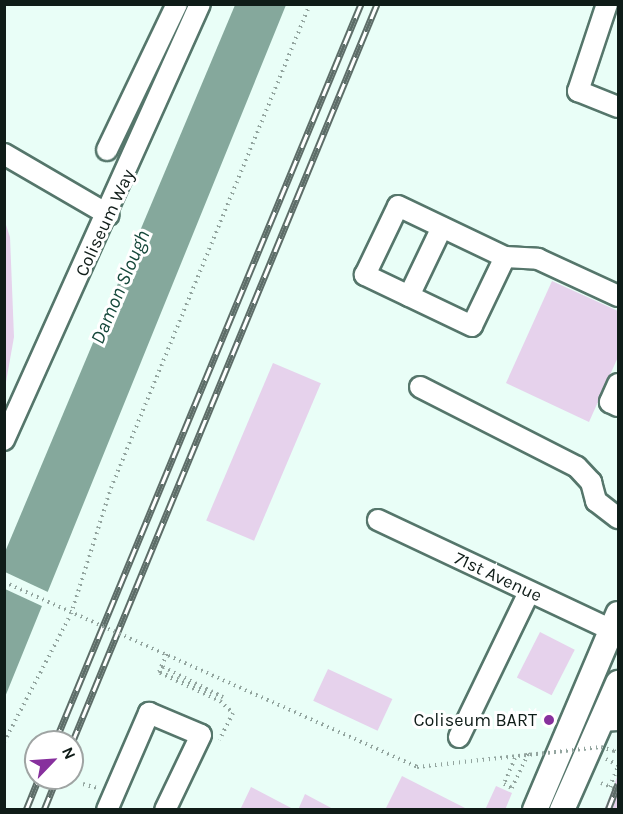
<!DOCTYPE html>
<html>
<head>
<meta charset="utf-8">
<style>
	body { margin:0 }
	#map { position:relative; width:623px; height:814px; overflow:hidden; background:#e9fef7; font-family:Karla,sans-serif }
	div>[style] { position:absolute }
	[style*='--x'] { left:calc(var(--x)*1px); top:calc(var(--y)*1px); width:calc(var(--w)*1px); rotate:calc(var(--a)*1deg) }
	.water>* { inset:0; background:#85a89c }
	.pier>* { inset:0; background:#e9fef7 }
	.building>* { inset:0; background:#e6d2ec; transform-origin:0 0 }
	.path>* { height:4px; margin-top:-2px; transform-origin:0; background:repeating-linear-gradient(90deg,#93a59f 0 1.5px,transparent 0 6px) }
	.roads { filter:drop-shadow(2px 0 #55766b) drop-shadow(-2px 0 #55766b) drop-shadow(0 2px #55766b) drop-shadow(0 -2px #55766b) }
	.minor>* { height:20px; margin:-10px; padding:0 10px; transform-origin:10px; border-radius:10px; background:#fff }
	.major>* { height:24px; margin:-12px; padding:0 12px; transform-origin:12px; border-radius:12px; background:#fff }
	.rail>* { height:7px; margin-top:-3.5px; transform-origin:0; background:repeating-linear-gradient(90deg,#fff 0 14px,#5d6d68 0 28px); box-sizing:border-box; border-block:2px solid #5d6d68 }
	.path-bridge>* { height:4px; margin-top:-2px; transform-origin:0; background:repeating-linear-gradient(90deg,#93a59f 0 1.5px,transparent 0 6px) }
	.dots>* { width:16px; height:16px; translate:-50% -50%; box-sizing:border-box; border:3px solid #fff; border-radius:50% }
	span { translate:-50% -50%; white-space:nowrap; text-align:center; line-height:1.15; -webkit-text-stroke:6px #fff; paint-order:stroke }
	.street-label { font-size:18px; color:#0f1c18 }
	.poi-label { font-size:18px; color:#0f1c18 }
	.right { translate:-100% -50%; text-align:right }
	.water-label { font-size:20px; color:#16483b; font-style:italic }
	.frame { position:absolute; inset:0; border:6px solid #0f1c18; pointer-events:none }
	.north { position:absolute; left:24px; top:730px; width:60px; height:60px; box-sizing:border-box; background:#fff; border:2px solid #9fa4a3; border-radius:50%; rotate:65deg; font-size:16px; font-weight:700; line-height:24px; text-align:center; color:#0f1c18 }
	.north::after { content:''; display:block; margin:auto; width:21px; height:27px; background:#87309d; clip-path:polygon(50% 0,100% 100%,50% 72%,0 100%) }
</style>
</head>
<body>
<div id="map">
	<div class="water">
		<div style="clip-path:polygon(235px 5px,286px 5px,5px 697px,5px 552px)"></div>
	</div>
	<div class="pier">
		<div style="clip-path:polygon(5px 572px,50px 593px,44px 607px,5px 589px)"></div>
	</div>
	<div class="building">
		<div style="clip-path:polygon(4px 219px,10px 237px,14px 337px,6px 382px)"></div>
		<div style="clip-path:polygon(552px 281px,618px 311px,618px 357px,589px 422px,506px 383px)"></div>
		<div style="left:273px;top:363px;width:52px;height:171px;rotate:23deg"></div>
		<div style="left:540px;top:632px;width:39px;height:51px;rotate:27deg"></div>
		<div style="left:328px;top:669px;width:71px;height:35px;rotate:25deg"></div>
		<div style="clip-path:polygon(618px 774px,618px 810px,604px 810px,613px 788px)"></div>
		<div style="clip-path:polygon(402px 776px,469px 810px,385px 810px)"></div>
		<div style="clip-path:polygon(496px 786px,512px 793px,505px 810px,485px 810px)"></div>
		<div style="clip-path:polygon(251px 787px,295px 810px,240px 810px)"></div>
		<div style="clip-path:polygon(305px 794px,335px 810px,298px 810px)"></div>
	</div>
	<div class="path">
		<div style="--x:163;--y:667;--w:7;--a:117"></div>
		<div style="--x:160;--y:673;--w:66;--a:25"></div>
		<div style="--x:220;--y:701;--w:18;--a:43"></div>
		<div style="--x:233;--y:713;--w:30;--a:117"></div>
		<div style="--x:4;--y:742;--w:144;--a:-62.4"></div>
		<div style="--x:71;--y:614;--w:132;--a:-72.4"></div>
		<div style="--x:111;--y:488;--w:523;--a:-67.65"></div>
		<div style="--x:614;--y:751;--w:4;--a:27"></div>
		<div style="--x:515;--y:758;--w:28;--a:113"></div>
		<div style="--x:504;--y:784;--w:9;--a:27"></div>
		<div style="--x:512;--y:788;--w:38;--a:-65"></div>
		<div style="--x:528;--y:754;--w:5;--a:22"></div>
		<div style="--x:606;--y:759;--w:13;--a:27"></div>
		<div style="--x:601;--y:783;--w:18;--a:22"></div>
		<div style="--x:83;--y:784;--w:15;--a:16"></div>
		<div style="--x:610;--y:787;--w:22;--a:-69"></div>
	</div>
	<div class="roads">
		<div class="minor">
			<div style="--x:607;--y:4;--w:92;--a:108.4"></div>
			<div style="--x:578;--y:91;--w:43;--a:21.8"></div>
			<div style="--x:107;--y:150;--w:162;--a:-64.4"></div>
			<div style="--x:4;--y:154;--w:121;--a:30.2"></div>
			<div style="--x:505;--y:257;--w:76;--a:115.6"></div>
			<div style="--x:472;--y:326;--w:119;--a:-154.5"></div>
			<div style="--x:365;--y:275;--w:76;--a:-64.4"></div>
			<div style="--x:398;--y:206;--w:119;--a:25.5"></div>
			<div style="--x:505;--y:257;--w:33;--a:3"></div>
			<div style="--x:538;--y:259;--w:88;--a:24.8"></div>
			<div style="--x:409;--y:296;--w:76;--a:-64.4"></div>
			<div style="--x:618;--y:384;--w:20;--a:114"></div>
			<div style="--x:610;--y:402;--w:9;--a:27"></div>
			<div style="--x:420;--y:387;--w:176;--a:27"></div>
			<div style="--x:577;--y:467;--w:21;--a:47"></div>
			<div style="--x:591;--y:482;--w:20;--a:75"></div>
			<div style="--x:596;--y:501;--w:28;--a:38"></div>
			<div style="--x:4;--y:440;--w:478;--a:-65.8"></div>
			<div style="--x:378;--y:520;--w:265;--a:25.2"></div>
			<div style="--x:600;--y:721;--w:18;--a:-3"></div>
			<div style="--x:459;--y:737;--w:161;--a:-64.2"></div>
			<div style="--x:107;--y:810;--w:106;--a:-66.6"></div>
			<div style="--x:149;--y:713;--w:56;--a:22.9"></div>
			<div style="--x:201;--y:735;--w:83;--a:115.6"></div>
		</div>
		<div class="major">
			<div style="--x:535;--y:810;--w:213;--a:-67"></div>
			<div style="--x:562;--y:810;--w:139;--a:-66.2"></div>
		</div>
	</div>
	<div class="rail">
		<div style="--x:55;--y:742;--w:799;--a:-67.48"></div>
		<div style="--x:72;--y:743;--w:799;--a:-67.57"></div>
		<div style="--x:26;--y:810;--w:35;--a:-68"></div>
		<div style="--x:44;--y:810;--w:35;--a:-68"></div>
		<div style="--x:608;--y:810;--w:28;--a:-69"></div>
	</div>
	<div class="path-bridge">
		<div style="--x:4;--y:582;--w:453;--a:24.1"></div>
		<div style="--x:417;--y:767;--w:185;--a:-6.2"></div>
		<div style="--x:601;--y:747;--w:14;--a:17"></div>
		<div style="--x:163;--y:667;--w:67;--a:26.6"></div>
		<div style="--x:223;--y:697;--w:69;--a:-158.7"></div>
		<div style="--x:159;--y:672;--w:21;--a:-67"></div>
	</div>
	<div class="dots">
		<div style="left:549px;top:720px;background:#87309d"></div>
	</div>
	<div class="street-label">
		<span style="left:105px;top:223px;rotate:-65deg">Coliseum Way</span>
		<span style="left:498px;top:577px;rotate:25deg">71st Avenue</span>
	</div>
	<div class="poi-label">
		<span class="right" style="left:537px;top:720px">Coliseum BART</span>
	</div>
	<div class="water-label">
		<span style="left:120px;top:287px;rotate:-67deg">Damon Slough</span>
	</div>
	<div class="frame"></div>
	<div class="north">N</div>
</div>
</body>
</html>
